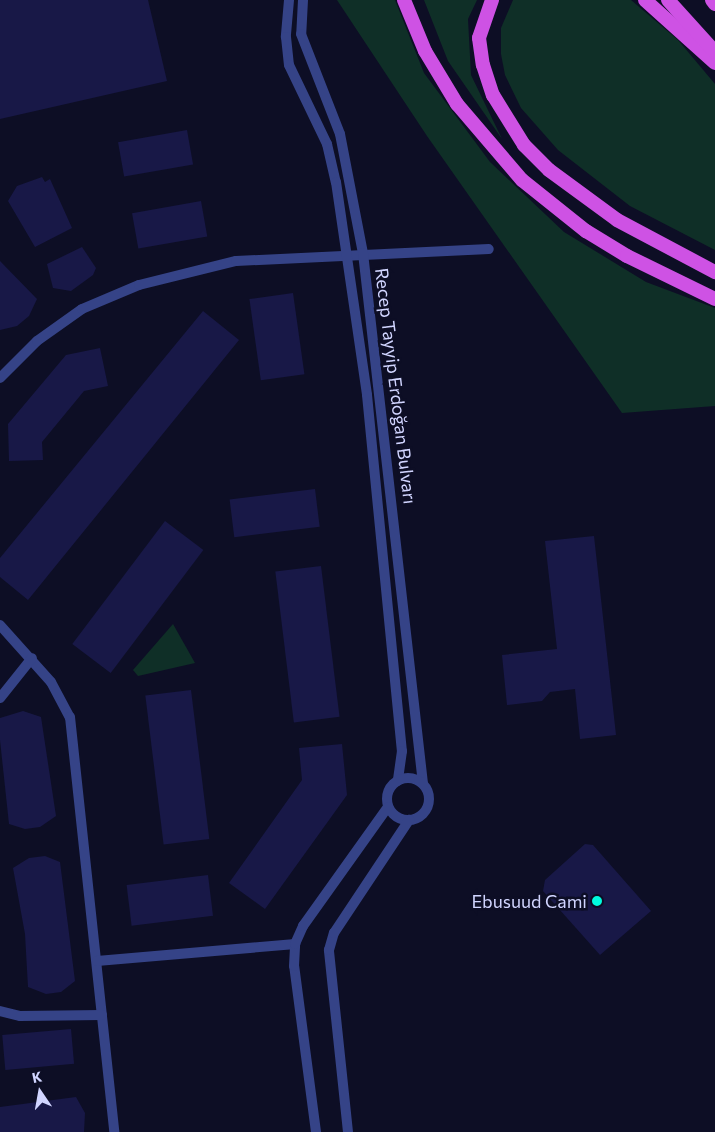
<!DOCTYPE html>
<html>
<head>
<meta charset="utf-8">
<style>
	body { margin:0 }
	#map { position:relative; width:715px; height:1132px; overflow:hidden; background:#0d0e25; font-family:Commissioner,sans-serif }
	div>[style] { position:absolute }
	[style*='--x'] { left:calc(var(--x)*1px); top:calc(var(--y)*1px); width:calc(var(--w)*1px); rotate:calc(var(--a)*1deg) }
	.green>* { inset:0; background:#0f2f27 }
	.building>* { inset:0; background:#181847; transform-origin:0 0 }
	.minor>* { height:10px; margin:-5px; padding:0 5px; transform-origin:5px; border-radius:5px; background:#354387 }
	.tertiary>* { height:10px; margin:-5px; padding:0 5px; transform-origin:5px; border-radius:5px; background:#354387 }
	.tertiary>.ring { margin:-5px; padding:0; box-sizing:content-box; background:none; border:10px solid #354387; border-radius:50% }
	.trunk>* { height:14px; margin:-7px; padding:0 7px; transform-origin:7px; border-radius:7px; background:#ce52e4 }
	.dots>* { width:14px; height:14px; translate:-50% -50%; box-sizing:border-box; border:2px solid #0d0e25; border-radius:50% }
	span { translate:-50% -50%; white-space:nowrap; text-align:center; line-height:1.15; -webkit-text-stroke:5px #0d0e25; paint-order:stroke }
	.street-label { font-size:18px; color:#d1d5ff }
	.poi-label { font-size:18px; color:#d1d5ff }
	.right { translate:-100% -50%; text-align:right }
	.north { position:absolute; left:15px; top:1067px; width:50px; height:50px; -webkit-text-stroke:4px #0d0e25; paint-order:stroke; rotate:348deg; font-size:14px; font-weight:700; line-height:20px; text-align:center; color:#d1d5ff }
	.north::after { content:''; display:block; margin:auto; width:18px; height:22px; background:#d1d5ff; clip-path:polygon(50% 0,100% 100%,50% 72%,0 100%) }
</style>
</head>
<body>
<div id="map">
	<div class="green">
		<div style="clip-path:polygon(337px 0,395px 0,424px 73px,490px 162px,564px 232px,646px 282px,715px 308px,715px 406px,622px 413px,427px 136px)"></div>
		<div style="clip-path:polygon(424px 0,477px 0,468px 19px,471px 75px,502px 139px,448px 61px)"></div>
		<div style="clip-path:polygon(513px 0,631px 0,678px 40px,715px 84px,715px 250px,630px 206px,558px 150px,521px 108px,505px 75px,501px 54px,501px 28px)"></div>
		<div style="clip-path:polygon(173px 624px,195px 663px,138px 676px,133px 670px)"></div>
	</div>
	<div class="building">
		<div style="clip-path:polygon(0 0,148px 0,167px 81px,0 119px)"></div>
		<div style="left:187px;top:130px;width:35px;height:70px;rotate:80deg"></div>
		<div style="clip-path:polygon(42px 177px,45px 182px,50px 179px,72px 228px,35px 247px,8px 201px,17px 186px)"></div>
		<div style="left:201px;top:201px;width:36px;height:70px;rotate:80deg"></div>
		<div style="clip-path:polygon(82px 247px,96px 268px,93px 275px,71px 291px,53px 288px,47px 264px)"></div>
		<div style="clip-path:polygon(0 261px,37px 299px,29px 316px,17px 326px,0 330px)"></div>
		<div style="left:293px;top:293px;width:82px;height:44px;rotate:82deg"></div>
		<div style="clip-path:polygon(203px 311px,239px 340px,28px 600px,0 577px,0 558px)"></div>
		<div style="clip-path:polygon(100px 348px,108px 386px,84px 391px,42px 442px,43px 460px,9px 461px,8px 424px,66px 355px)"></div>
		<div style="left:315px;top:489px;width:38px;height:86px;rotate:83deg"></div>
		<div style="left:165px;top:521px;width:48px;height:154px;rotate:37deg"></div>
		<div style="clip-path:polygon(594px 536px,616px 735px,580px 739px,575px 689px,550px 692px,542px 701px,507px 705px,502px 655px,557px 649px,545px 541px)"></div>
		<div style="left:321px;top:566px;width:152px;height:46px;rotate:83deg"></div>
		<div style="left:191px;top:690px;width:150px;height:46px;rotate:83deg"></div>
		<div style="clip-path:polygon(23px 711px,41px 717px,56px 816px,40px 827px,25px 829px,9px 824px,0 740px,0 718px)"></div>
		<div style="clip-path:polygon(342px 744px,347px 795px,265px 909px,229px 883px,302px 780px,299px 748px)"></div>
		<div style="clip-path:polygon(585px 844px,593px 845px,651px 911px,600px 955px,543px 891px,545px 880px)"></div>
		<div style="clip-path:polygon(45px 856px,60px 862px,75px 981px,61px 992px,46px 994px,28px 987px,25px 934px,13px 868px,29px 858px)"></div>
		<div style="left:208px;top:875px;width:41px;height:82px;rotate:83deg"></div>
		<div style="left:71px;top:1029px;width:35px;height:69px;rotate:85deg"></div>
		<div style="clip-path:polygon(76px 1097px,85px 1113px,84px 1132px,0 1132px,0 1107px)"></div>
	</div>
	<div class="minor">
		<div style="--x:0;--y:378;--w:52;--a:-45"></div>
		<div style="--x:37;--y:341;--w:55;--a:-35.4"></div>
		<div style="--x:82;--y:309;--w:62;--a:-22.8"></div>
		<div style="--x:139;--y:285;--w:100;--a:-13.9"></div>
		<div style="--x:236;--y:261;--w:253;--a:-2.7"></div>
		<div style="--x:0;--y:625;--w:76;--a:48.2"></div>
		<div style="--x:51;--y:682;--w:40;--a:62"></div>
		<div style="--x:70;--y:717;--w:417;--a:83.9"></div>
		<div style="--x:0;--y:698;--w:51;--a:-51.3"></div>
		<div style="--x:97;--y:961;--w:199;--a:-4.9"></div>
		<div style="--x:0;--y:1011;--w:21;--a:14"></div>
		<div style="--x:20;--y:1016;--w:82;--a:-0.7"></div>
	</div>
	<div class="tertiary">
		<div style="--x:289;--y:0;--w:37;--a:95"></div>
		<div style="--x:286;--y:37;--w:28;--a:84"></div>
		<div style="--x:289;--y:65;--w:88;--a:64.3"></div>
		<div style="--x:327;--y:144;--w:39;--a:77"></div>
		<div style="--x:336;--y:182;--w:215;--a:81.7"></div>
		<div style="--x:367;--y:395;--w:358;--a:84.4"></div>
		<div style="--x:402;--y:751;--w:30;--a:98"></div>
		<div style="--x:303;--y:0;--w:34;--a:93"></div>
		<div style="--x:301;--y:34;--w:107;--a:68.7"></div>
		<div style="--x:340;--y:134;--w:121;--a:79.1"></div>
		<div style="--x:363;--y:253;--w:534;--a:83.55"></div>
		<div class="ring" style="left:387px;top:778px;width:32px;height:32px"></div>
		<div style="--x:316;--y:1132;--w:167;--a:-97.5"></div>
		<div style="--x:294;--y:966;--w:22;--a:-87"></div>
		<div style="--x:295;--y:944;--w:20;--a:-66"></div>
		<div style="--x:303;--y:926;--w:146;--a:-54.5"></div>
		<div style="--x:348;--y:1132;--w:183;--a:-96"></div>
		<div style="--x:329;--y:950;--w:18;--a:-74"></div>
		<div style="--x:334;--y:933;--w:136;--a:-56.4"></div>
	</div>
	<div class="trunk">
		<div style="--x:404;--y:0;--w:55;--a:67.6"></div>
		<div style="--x:425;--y:51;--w:62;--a:58.9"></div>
		<div style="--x:457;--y:104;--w:100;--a:49.5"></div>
		<div style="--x:522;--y:180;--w:82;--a:38.6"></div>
		<div style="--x:586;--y:231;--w:48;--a:31.4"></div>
		<div style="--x:627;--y:256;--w:98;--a:26"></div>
		<div style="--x:492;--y:0;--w:40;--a:108.9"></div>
		<div style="--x:479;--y:38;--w:27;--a:82"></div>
		<div style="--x:483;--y:65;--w:32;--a:72"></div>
		<div style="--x:493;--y:95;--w:59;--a:58.2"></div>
		<div style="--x:524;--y:145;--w:35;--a:45"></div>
		<div style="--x:549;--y:170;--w:84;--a:36.3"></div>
		<div style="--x:617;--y:220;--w:111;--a:28"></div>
		<div style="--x:645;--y:0;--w:94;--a:42"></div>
		<div style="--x:668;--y:0;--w:70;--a:47.9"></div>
		<div style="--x:712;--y:0;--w:5;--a:53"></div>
	</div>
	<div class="dots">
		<div style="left:597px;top:901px;background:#00fcdf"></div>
	</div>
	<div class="street-label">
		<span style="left:396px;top:386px;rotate:83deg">Recep Tayyip Erdoğan Bulvarı</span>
	</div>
	<div class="poi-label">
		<span class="right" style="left:587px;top:901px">Ebusuud Cami</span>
	</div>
	<div class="north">K</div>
</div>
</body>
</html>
